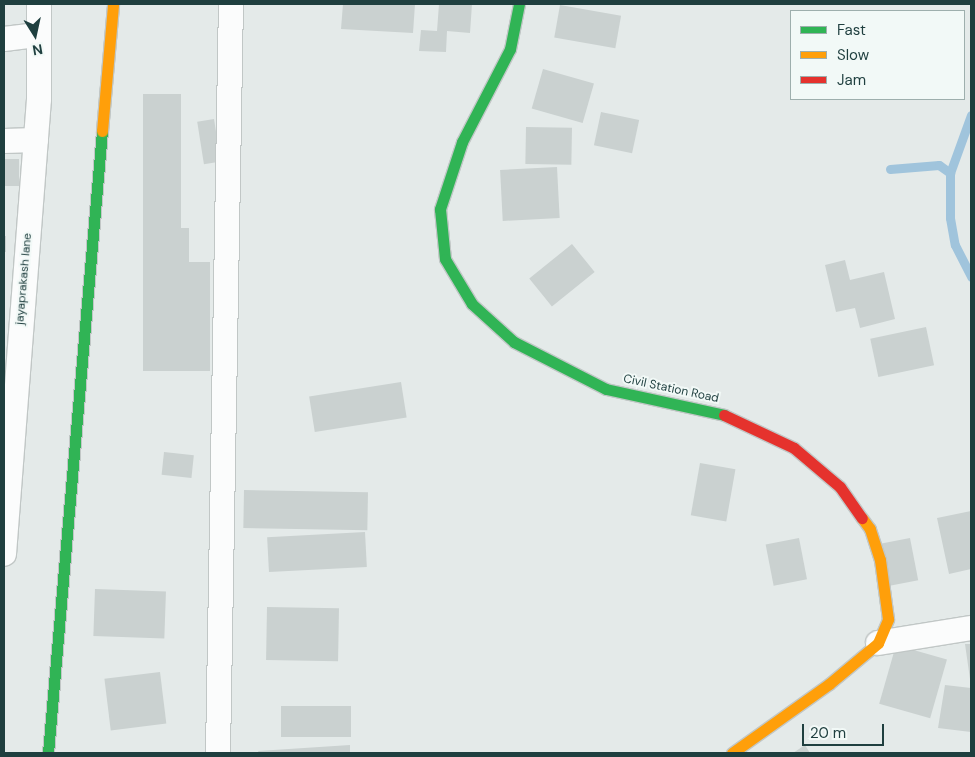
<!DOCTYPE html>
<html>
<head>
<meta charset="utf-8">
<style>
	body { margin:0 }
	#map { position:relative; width:975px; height:757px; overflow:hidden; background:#e4eae9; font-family:"DM Sans",sans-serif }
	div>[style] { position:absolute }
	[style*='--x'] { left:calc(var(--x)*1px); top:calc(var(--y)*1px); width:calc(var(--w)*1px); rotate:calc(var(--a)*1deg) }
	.stream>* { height:9px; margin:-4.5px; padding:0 4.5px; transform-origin:4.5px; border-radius:4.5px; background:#a0c4dc }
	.building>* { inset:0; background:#cad1d0; transform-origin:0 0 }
	.roads { filter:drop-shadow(1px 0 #c1c7c6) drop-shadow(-1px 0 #c1c7c6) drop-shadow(0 1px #c1c7c6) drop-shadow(0 -1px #c1c7c6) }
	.street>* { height:24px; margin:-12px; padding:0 12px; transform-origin:12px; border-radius:12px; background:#fbfcfc }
	.fast>* { height:11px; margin:-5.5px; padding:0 5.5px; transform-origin:5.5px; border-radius:5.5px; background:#30b455 }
	.slow>* { height:11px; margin:-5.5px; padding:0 5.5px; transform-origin:5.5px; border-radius:5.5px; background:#ff9f0a }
	.jam>* { height:11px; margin:-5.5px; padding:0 5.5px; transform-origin:5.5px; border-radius:5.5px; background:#e5322d }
	span { translate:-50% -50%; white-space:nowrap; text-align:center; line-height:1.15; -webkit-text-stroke:4px #f2f9f7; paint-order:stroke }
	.street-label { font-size:12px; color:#1f3f3f }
	.frame { position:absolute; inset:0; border:5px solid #1f3f3f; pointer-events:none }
	.legend { position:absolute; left:790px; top:10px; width:175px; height:90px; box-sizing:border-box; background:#f2f9f7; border:1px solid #9eafad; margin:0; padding:6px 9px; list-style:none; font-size:15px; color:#1f3f3f }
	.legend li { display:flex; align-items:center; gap:10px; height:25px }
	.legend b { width:25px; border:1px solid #9eafad }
	.north { position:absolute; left:10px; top:10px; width:50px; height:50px; -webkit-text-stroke:4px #f2f9f7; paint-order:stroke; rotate:170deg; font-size:14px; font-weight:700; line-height:20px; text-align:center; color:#1f3f3f }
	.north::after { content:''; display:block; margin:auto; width:18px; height:22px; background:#1f3f3f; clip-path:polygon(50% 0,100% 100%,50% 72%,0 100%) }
	.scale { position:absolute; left:802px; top:724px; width:82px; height:22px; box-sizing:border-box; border:2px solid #1f3f3f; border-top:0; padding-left:6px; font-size:15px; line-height:18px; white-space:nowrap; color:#1f3f3f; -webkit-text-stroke:4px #f2f9f7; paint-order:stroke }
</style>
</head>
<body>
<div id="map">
	<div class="stream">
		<div style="--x:971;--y:115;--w:62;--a:109.9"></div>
		<div style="--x:950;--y:173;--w:45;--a:90"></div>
		<div style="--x:950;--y:218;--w:27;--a:80"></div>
		<div style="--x:955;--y:245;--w:36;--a:63"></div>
		<div style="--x:890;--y:169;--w:49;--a:-4.7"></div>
		<div style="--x:939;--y:165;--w:14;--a:36"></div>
	</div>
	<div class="building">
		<div style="clip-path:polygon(343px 4px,415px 4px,413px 33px,341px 29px)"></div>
		<div style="clip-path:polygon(439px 4px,472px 4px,470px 33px,447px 31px,446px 52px,419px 51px,421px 30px,437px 31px)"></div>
		<div style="left:560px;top:5px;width:62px;height:33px;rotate:10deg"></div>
		<div style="left:543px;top:69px;width:53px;height:41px;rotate:16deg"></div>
		<div style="clip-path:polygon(143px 94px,181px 94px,181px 228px,189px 228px,189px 262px,210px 262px,210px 371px,143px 371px)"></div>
		<div style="left:601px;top:112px;width:39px;height:34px;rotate:12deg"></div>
		<div style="left:214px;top:119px;width:43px;height:17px;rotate:81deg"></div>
		<div style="left:526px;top:127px;width:46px;height:37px;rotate:1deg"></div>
		<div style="left:4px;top:159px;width:15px;height:27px"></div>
		<div style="left:557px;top:167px;width:51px;height:57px;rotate:87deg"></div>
		<div style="left:4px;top:236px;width:2px;height:16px"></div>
		<div style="left:572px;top:244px;width:36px;height:55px;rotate:51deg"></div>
		<div style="clip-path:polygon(845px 260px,850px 280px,884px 272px,895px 319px,860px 328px,855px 308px,836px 312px,825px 265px)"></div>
		<div style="left:926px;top:327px;width:39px;height:57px;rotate:78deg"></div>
		<div style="left:401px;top:382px;width:36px;height:93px;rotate:81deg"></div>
		<div style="left:164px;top:452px;width:30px;height:23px;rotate:6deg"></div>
		<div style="left:700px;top:463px;width:36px;height:53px;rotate:10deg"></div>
		<div style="left:244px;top:490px;width:124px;height:38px;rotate:1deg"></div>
		<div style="clip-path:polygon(971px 511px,971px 569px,949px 574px,937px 518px)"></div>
		<div style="left:365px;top:532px;width:35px;height:98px;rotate:87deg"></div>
		<div style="left:799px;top:538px;width:42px;height:34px;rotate:79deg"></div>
		<div style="left:910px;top:538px;width:43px;height:29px;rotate:79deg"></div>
		<div style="left:95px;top:589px;width:71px;height:47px;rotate:2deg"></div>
		<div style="left:267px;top:607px;width:72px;height:53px;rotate:1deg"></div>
		<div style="clip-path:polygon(965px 644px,971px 644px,971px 679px,970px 679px)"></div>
		<div style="left:896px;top:645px;width:53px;height:61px;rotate:16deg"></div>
		<div style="left:160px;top:672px;width:52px;height:56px;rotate:83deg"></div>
		<div style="clip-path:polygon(945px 685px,971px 688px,971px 732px,938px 728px)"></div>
		<div style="left:351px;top:706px;width:31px;height:70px;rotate:90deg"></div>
		<div style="clip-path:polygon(350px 745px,350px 753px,259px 753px,258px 751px)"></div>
		<div style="clip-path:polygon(805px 745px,810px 753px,793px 753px)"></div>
	</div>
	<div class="roads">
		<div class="street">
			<div style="--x:4;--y:39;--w:34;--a:-7"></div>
			<div style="--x:4;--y:141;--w:32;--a:-2"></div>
			<div style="--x:4;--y:554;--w:456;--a:-85.6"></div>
			<div style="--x:39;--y:99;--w:95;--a:-90"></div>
			<div style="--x:878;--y:643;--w:94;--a:-9.2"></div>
			<div style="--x:218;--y:753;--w:749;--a:-89.01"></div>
		</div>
		<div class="fast">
			<div style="--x:519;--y:4;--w:46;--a:101.3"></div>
			<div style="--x:510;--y:49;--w:105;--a:117.3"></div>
			<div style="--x:462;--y:142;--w:71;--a:108.2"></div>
			<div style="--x:440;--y:209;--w:50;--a:84.3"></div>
			<div style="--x:445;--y:259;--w:52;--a:59"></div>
			<div style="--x:472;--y:304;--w:57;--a:42.1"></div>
			<div style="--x:514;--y:342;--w:103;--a:27.1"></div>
			<div style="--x:606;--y:389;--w:121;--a:12.4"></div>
			<div style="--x:48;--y:753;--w:624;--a:-85.04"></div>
		</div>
		<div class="slow">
			<div style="--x:102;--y:131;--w:127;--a:-85"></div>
			<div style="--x:732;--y:753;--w:119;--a:-35.4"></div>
			<div style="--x:829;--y:684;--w:64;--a:-39.9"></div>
			<div style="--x:878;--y:643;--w:26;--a:-67"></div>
			<div style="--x:888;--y:619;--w:60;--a:-97.7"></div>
			<div style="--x:880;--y:560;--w:33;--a:-108"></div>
			<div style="--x:870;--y:529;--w:14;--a:-126"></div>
		</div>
		<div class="jam">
			<div style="--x:724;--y:415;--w:77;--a:25.2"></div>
			<div style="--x:794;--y:448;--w:60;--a:40.3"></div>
			<div style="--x:840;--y:487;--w:38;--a:55"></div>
		</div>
	</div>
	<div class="street-label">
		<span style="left:24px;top:279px;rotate:-85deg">jayaprakash lane</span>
		<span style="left:671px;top:389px;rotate:12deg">Civil Station Road</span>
	</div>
	<div class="frame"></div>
	<ul class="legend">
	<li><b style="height:6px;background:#30b455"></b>Fast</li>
	<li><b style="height:6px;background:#ff9f0a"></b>Slow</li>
	<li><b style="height:6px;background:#e5322d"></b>Jam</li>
	</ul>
	<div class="north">N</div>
	<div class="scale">20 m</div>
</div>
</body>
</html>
